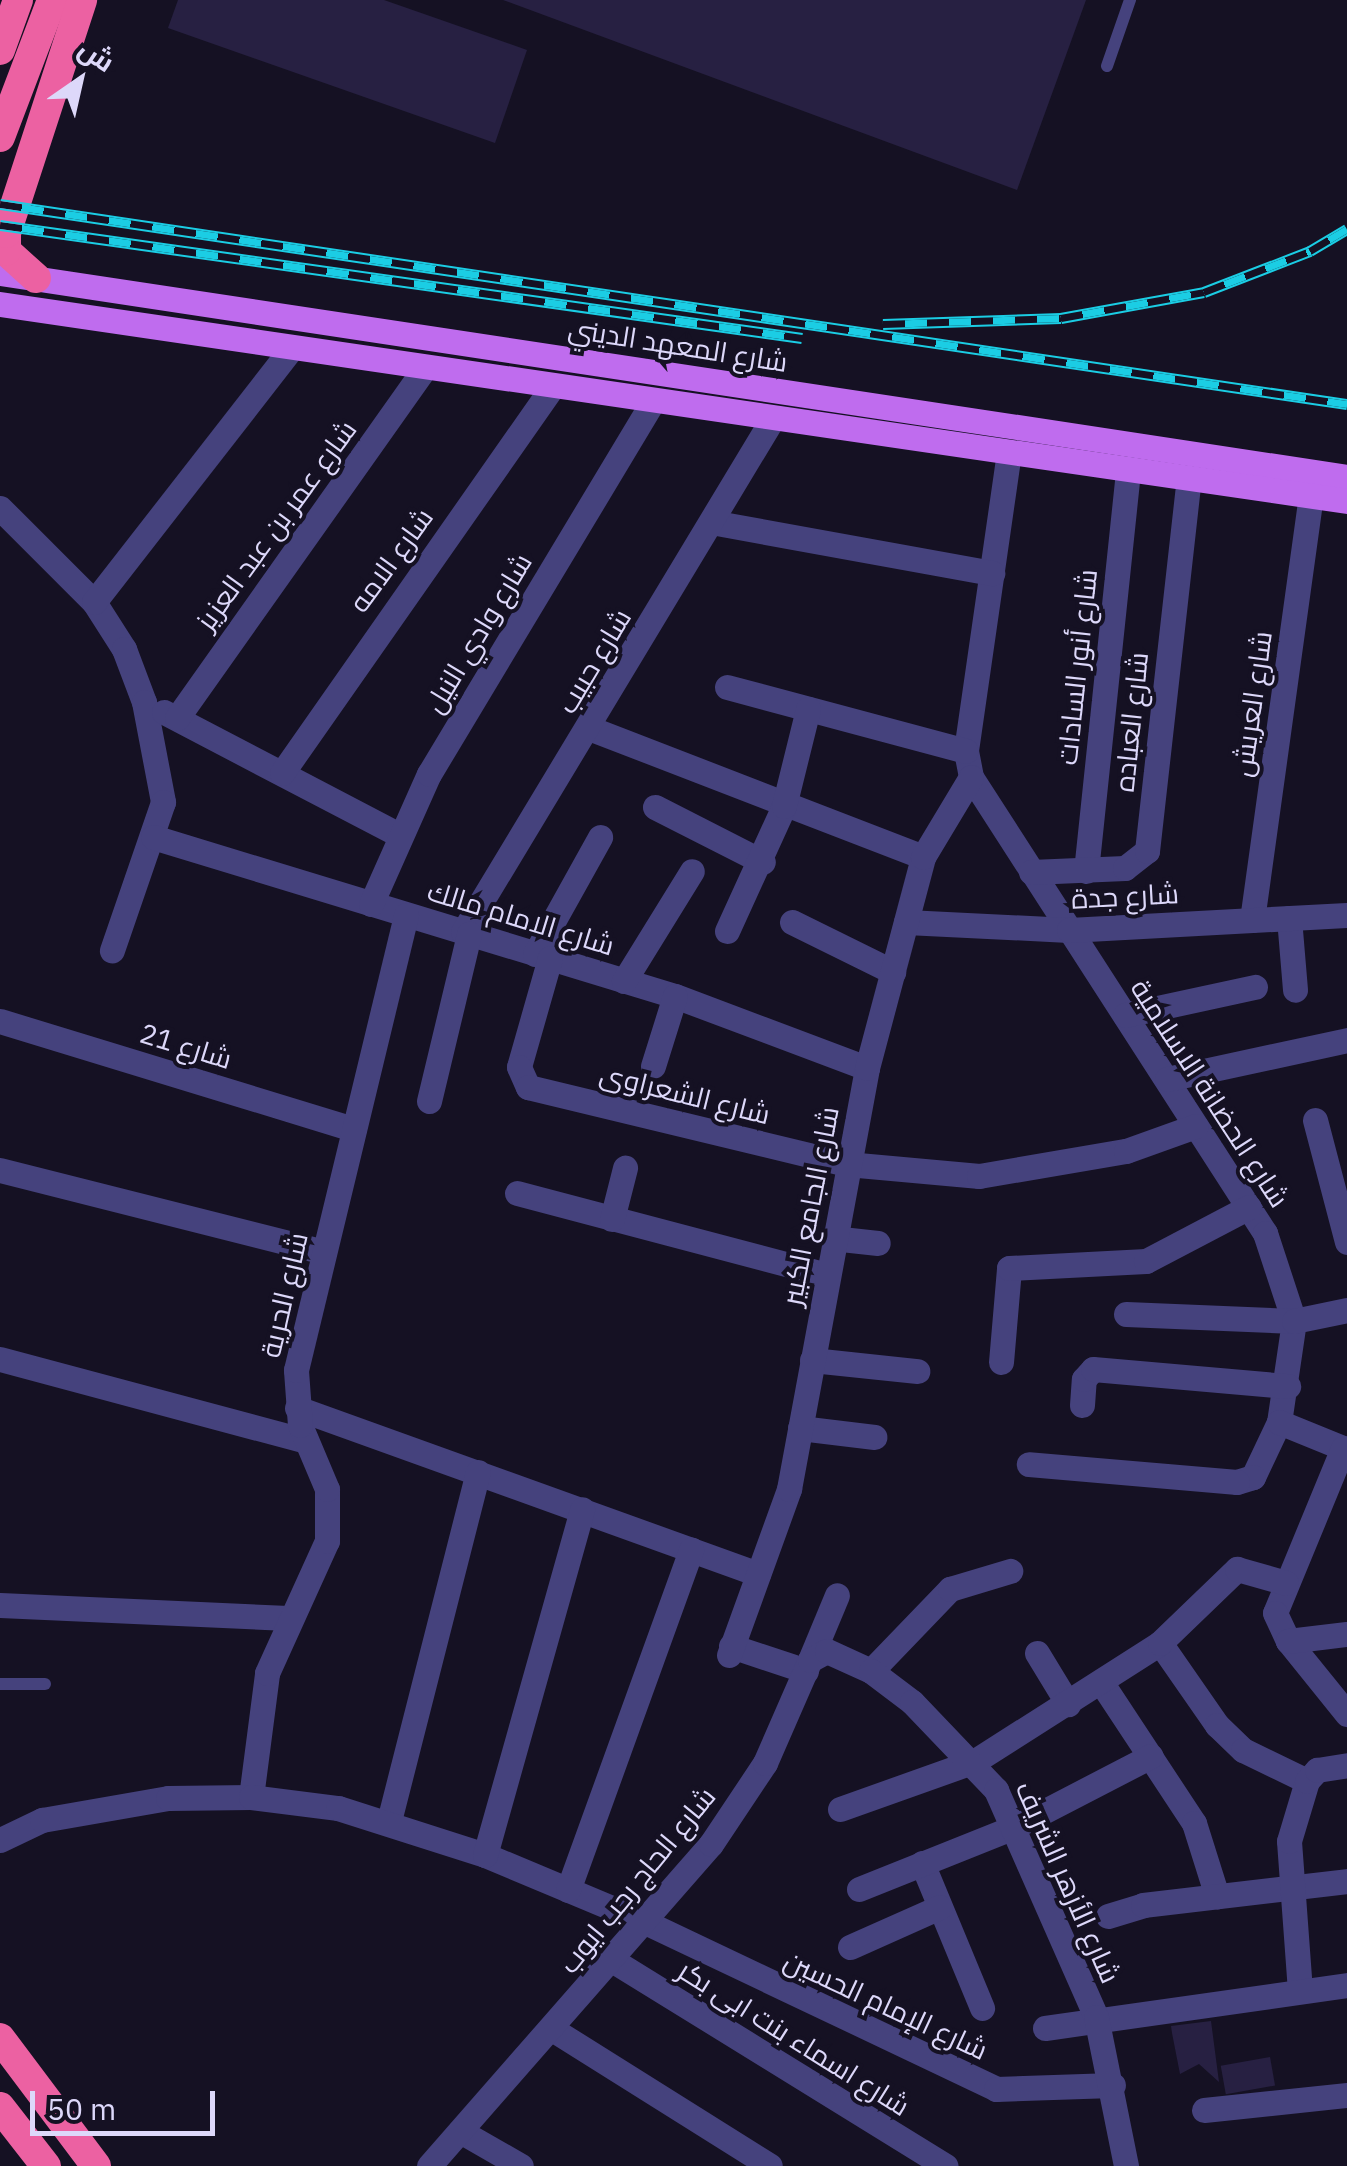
<!DOCTYPE html>
<html>
<head>
<meta charset="utf-8">
<style>
	body { margin:0 }
	#map { position:relative; width:1347px; height:2166px; overflow:hidden; background:#151123; font-family:"IBM Plex Sans",Cairo,sans-serif }
	div>[style] { position:absolute }
	[style*='--x'] { left:calc(var(--x)*1px); top:calc(var(--y)*1px); width:calc(var(--w)*1px); rotate:calc(var(--a)*1deg) }
	.building>* { inset:0; background:#272042; transform-origin:0 0 }
	.lane>* { height:12px; margin:-6px; padding:0 6px; transform-origin:6px; border-radius:6px; background:#45427d }
	.street>* { height:25px; margin:-12.5px; padding:0 12.5px; transform-origin:12.5px; border-radius:12.5px; background:#45427d }
	.primary>* { height:25px; margin:-12.5px; padding:0 12.5px; transform-origin:12.5px; border-radius:12.5px; background:#bf6cee }
	.highway>* { height:30px; margin:-15px; padding:0 15px; transform-origin:15px; border-radius:15px; background:#ec61a2 }
	.rail>* { height:11px; margin-top:-5.5px; transform-origin:0; background:repeating-linear-gradient(90deg,#151123 0 22px,#1bcde4 0 44px); box-sizing:border-box; border-block:2px solid #1bcde4 }
	span { translate:-50% -50%; white-space:nowrap; text-align:center; line-height:1.15; -webkit-text-stroke:8px #151123; paint-order:stroke }
	.street-label { font-size:28px; color:#ddd8fa }
	.north { position:absolute; left:30px; top:30px; width:100px; height:100px; -webkit-text-stroke:8px #151123; paint-order:stroke; rotate:34deg; font-size:28px; font-weight:700; line-height:40px; text-align:center; color:#ddd8fa }
	.north::after { content:''; display:block; margin:auto; width:35px; height:45px; background:#ddd8fa; clip-path:polygon(50% 0,100% 100%,50% 72%,0 100%) }
	.scale { position:absolute; left:30px; top:2091px; width:185px; height:45px; box-sizing:border-box; border:5px solid #ddd8fa; border-top:0; padding-left:12px; font-size:30px; line-height:35px; white-space:nowrap; color:#ddd8fa; -webkit-text-stroke:8px #151123; paint-order:stroke }
</style>
</head>
<body>
<div id="map">
	<div class="building">
		<div style="clip-path:polygon(178px 0,384px 0,527px 50px,495px 143px,168px 28px)"></div>
		<div style="clip-path:polygon(503px 0,1086px 0,1017px 190px)"></div>
		<div style="clip-path:polygon(1211px 2021px,1219px 2082px,1199px 2064px,1180px 2074px,1172px 2033px,1171px 2026px)"></div>
		<div style="left:1270px;top:2057px;width:29px;height:50px;rotate:80deg"></div>
	</div>
	<div class="lane">
		<div style="--x:1107;--y:66;--w:70;--a:-70.8"></div>
		<div style="--x:0;--y:1684;--w:45;--a:0"></div>
	</div>
	<div class="street">
		<div style="--x:1009;--y:452;--w:302;--a:98.2"></div>
		<div style="--x:966;--y:751;--w:26;--a:79"></div>
		<div style="--x:971;--y:777;--w:543;--a:57.19"></div>
		<div style="--x:1265;--y:1233;--w:93;--a:71.8"></div>
		<div style="--x:1294;--y:1321;--w:102;--a:98.4"></div>
		<div style="--x:1279;--y:1422;--w:61;--a:115.3"></div>
		<div style="--x:1253;--y:1477;--w:17;--a:163"></div>
		<div style="--x:1237;--y:1482;--w:209;--a:-175.1"></div>
		<div style="--x:0;--y:508;--w:133;--a:45"></div>
		<div style="--x:94;--y:602;--w:56;--a:57.4"></div>
		<div style="--x:124;--y:649;--w:57;--a:69.3"></div>
		<div style="--x:144;--y:702;--w:102;--a:79.2"></div>
		<div style="--x:163;--y:802;--w:157;--a:109"></div>
		<div style="--x:711;--y:522;--w:286;--a:10.3"></div>
		<div style="--x:94;--y:602;--w:322;--a:-52.1"></div>
		<div style="--x:727;--y:687;--w:247;--a:15"></div>
		<div style="--x:164;--y:712;--w:265;--a:27.6"></div>
		<div style="--x:177;--y:718;--w:429;--a:-54.7"></div>
		<div style="--x:589;--y:728;--w:358;--a:21.1"></div>
		<div style="--x:282;--y:773;--w:472;--a:-55"></div>
		<div style="--x:655;--y:807;--w:121;--a:27"></div>
		<div style="--x:153;--y:837;--w:546;--a:16.94"></div>
		<div style="--x:675;--y:996;--w:205;--a:20.6"></div>
		<div style="--x:1086;--y:871;--w:404;--a:-84"></div>
		<div style="--x:1031;--y:872;--w:94;--a:-2.4"></div>
		<div style="--x:1125;--y:868;--w:28;--a:-38"></div>
		<div style="--x:1147;--y:851;--w:375;--a:-83.6"></div>
		<div style="--x:371;--y:904;--w:142;--a:-66"></div>
		<div style="--x:429;--y:774;--w:435;--a:-59"></div>
		<div style="--x:1289;--y:918;--w:72;--a:85.2"></div>
		<div style="--x:1252;--y:920;--w:428;--a:-82.1"></div>
		<div style="--x:792;--y:922;--w:113;--a:26.3"></div>
		<div style="--x:906;--y:922;--w:163;--a:2.8"></div>
		<div style="--x:1069;--y:930;--w:278;--a:-3.1"></div>
		<div style="--x:727;--y:931;--w:137;--a:-65.5"></div>
		<div style="--x:784;--y:806;--w:100;--a:-76.1"></div>
		<div style="--x:463;--y:932;--w:600;--a:-58.91"></div>
		<div style="--x:535;--y:954;--w:134;--a:-60.9"></div>
		<div style="--x:550;--y:958;--w:113;--a:105.9"></div>
		<div style="--x:519;--y:1067;--w:22;--a:66"></div>
		<div style="--x:528;--y:1087;--w:328;--a:13.6"></div>
		<div style="--x:847;--y:1164;--w:133;--a:5.2"></div>
		<div style="--x:979;--y:1176;--w:149;--a:-9.7"></div>
		<div style="--x:1126;--y:1151;--w:74;--a:-19.7"></div>
		<div style="--x:624;--y:981;--w:129;--a:-58.3"></div>
		<div style="--x:1125;--y:1015;--w:133;--a:-12.2"></div>
		<div style="--x:0;--y:1021;--w:370;--a:17"></div>
		<div style="--x:653;--y:1066;--w:73;--a:-72.6"></div>
		<div style="--x:1167;--y:1079;--w:184;--a:-12.2"></div>
		<div style="--x:429;--y:1101;--w:172;--a:-76.5"></div>
		<div style="--x:1315;--y:1120;--w:126;--a:75.3"></div>
		<div style="--x:0;--y:1170;--w:334;--a:14.2"></div>
		<div style="--x:517;--y:1193;--w:318;--a:14.8"></div>
		<div style="--x:612;--y:1219;--w:53;--a:-75.7"></div>
		<div style="--x:832;--y:1238;--w:46;--a:6.2"></div>
		<div style="--x:1126;--y:1314;--w:168;--a:2.4"></div>
		<div style="--x:1294;--y:1321;--w:54;--a:-11.7"></div>
		<div style="--x:0;--y:1359;--w:317;--a:15"></div>
		<div style="--x:812;--y:1360;--w:106;--a:6"></div>
		<div style="--x:1001;--y:1362;--w:94;--a:-85.1"></div>
		<div style="--x:1009;--y:1268;--w:137;--a:-2.9"></div>
		<div style="--x:1146;--y:1261;--w:116;--a:-27.7"></div>
		<div style="--x:1082;--y:1405;--w:26;--a:-86"></div>
		<div style="--x:1084;--y:1379;--w:13;--a:-48"></div>
		<div style="--x:1093;--y:1369;--w:196;--a:5"></div>
		<div style="--x:297;--y:1408;--w:490;--a:19.8"></div>
		<div style="--x:1279;--y:1422;--w:69;--a:22.1"></div>
		<div style="--x:1343;--y:1448;--w:178;--a:112.4"></div>
		<div style="--x:1275;--y:1613;--w:31;--a:65"></div>
		<div style="--x:1288;--y:1641;--w:94;--a:51.1"></div>
		<div style="--x:800;--y:1428;--w:75;--a:6.9"></div>
		<div style="--x:0;--y:1605;--w:288;--a:2.6"></div>
		<div style="--x:1288;--y:1641;--w:59;--a:-6.8"></div>
		<div style="--x:1160;--y:1643;--w:100;--a:55.2"></div>
		<div style="--x:1217;--y:1725;--w:36;--a:44"></div>
		<div style="--x:1243;--y:1750;--w:71;--a:25.8"></div>
		<div style="--x:731;--y:1646;--w:79;--a:18.4"></div>
		<div style="--x:1037;--y:1653;--w:60;--a:58.7"></div>
		<div style="--x:729;--y:1655;--w:177;--a:-70.1"></div>
		<div style="--x:789;--y:1489;--w:428;--a:-79.5"></div>
		<div style="--x:867;--y:1068;--w:218;--a:-75.1"></div>
		<div style="--x:923;--y:857;--w:93;--a:-59"></div>
		<div style="--x:810;--y:1660;--w:70;--a:-67.4"></div>
		<div style="--x:871;--y:1671;--w:114;--a:-46.1"></div>
		<div style="--x:950;--y:1589;--w:63;--a:-16.7"></div>
		<div style="--x:1101;--y:1682;--w:169;--a:56.6"></div>
		<div style="--x:1194;--y:1823;--w:77;--a:72.5"></div>
		<div style="--x:251;--y:1797;--w:125;--a:-82.6"></div>
		<div style="--x:267;--y:1673;--w:145;--a:-65.6"></div>
		<div style="--x:327;--y:1541;--w:52;--a:-90"></div>
		<div style="--x:327;--y:1489;--w:69;--a:-112.9"></div>
		<div style="--x:300;--y:1425;--w:55;--a:-94.2"></div>
		<div style="--x:296;--y:1370;--w:468;--a:-76.4"></div>
		<div style="--x:840;--y:1809;--w:143;--a:-19.6"></div>
		<div style="--x:975;--y:1761;--w:219;--a:-32.5"></div>
		<div style="--x:1160;--y:1643;--w:107;--a:-43.9"></div>
		<div style="--x:1237;--y:1569;--w:51;--a:15.9"></div>
		<div style="--x:389;--y:1821;--w:360;--a:-75.7"></div>
		<div style="--x:0;--y:1840;--w:47;--a:-25.5"></div>
		<div style="--x:42;--y:1820;--w:128;--a:-9.9"></div>
		<div style="--x:168;--y:1798;--w:83;--a:-0.7"></div>
		<div style="--x:251;--y:1797;--w:88;--a:7.2"></div>
		<div style="--x:338;--y:1808;--w:154;--a:17.7"></div>
		<div style="--x:485;--y:1855;--w:173;--a:22.7"></div>
		<div style="--x:645;--y:1922;--w:389;--a:25.4"></div>
		<div style="--x:996;--y:2089;--w:117;--a:-2"></div>
		<div style="--x:485;--y:1855;--w:359;--a:-74.3"></div>
		<div style="--x:922;--y:1863;--w:157;--a:67.5"></div>
		<div style="--x:859;--y:1889;--w:167;--a:-21.8"></div>
		<div style="--x:1014;--y:1827;--w:154;--a:-27.4"></div>
		<div style="--x:568;--y:1890;--w:362;--a:-70.1"></div>
		<div style="--x:1108;--y:1916;--w:37;--a:-17"></div>
		<div style="--x:1143;--y:1905;--w:205;--a:-6.7"></div>
		<div style="--x:850;--y:1947;--w:98;--a:-24"></div>
		<div style="--x:612;--y:1960;--w:392;--a:31.7"></div>
		<div style="--x:1300;--y:1991;--w:150;--a:-94.2"></div>
		<div style="--x:1289;--y:1841;--w:63;--a:-73.3"></div>
		<div style="--x:1307;--y:1781;--w:15;--a:-48"></div>
		<div style="--x:1317;--y:1770;--w:30;--a:-9"></div>
		<div style="--x:1045;--y:2028;--w:305;--a:-8.1"></div>
		<div style="--x:552;--y:2029;--w:257;--a:32.1"></div>
		<div style="--x:1204;--y:2110;--w:144;--a:-6"></div>
		<div style="--x:460;--y:2131;--w:70;--a:29.8"></div>
		<div style="--x:429;--y:2166;--w:428;--a:-48.8"></div>
		<div style="--x:711;--y:1844;--w:97;--a:-56.3"></div>
		<div style="--x:765;--y:1763;--w:112;--a:-66.4"></div>
		<div style="--x:810;--y:1660;--w:19;--a:-28"></div>
		<div style="--x:827;--y:1651;--w:48;--a:24.4"></div>
		<div style="--x:871;--y:1671;--w:51;--a:37.1"></div>
		<div style="--x:912;--y:1702;--w:122;--a:46.3"></div>
		<div style="--x:996;--y:1790;--w:248;--a:66.2"></div>
		<div style="--x:1096;--y:2017;--w:152;--a:78.6"></div>
	</div>
	<div class="primary">
		<div style="--x:0;--y:273;--w:1362;--a:8.61"></div>
		<div style="--x:0;--y:304;--w:1361;--a:8.32"></div>
	</div>
	<div class="highway">
		<div style="--x:0;--y:50;--w:53;--a:-70.2"></div>
		<div style="--x:0;--y:137;--w:147;--a:-69.2"></div>
		<div style="--x:36;--y:278;--w:40;--a:-138"></div>
		<div style="--x:6;--y:251;--w:18;--a:-90"></div>
		<div style="--x:6;--y:233;--w:245;--a:-71.9"></div>
		<div style="--x:0;--y:2038;--w:160;--a:53.1"></div>
		<div style="--x:0;--y:2107;--w:75;--a:52.1"></div>
	</div>
	<div class="rail">
		<div style="--x:0;--y:204;--w:1362;--a:8.45"></div>
		<div style="--x:0;--y:225;--w:810;--a:8.02"></div>
		<div style="--x:883;--y:324;--w:178;--a:-1.9"></div>
		<div style="--x:1061;--y:318;--w:145;--a:-10.3"></div>
		<div style="--x:1204;--y:292;--w:114;--a:-21.1"></div>
		<div style="--x:1310;--y:251;--w:43;--a:-30.7"></div>
	</div>
	<div class="street-label">
		<span style="left:678px;top:345px;rotate:9deg">شارع المعهد الديني</span>
		<span style="left:276px;top:525px;rotate:-54deg">شارع عمر بن عبد العزيز</span>
		<span style="left:391px;top:560px;rotate:-54deg">شارع الامه</span>
		<span style="left:478px;top:633px;rotate:-59deg">شارع وادي النيل</span>
		<span style="left:594px;top:661px;rotate:-59deg">شارع حبيب</span>
		<span style="left:1077px;top:667px;rotate:-84deg">شارع أنور السادات</span>
		<span style="left:1252px;top:704px;rotate:-82deg">شارع العريش</span>
		<span style="left:1131px;top:722px;rotate:-84deg">شارع العباده</span>
		<span style="left:1125px;top:896px;rotate:-3deg">شارع جدة</span>
		<span style="left:521px;top:918px;rotate:17deg">شارع الامام مالك</span>
		<span style="left:186px;top:1046px;rotate:17deg">شارع 21</span>
		<span style="left:1210px;top:1093px;rotate:57deg">شارع الحضانة الاسلامية</span>
		<span style="left:685px;top:1094px;rotate:14deg">شارع الشعراوى</span>
		<span style="left:810px;top:1206px;rotate:-79deg">شارع الجامع الكبير</span>
		<span style="left:284px;top:1295px;rotate:-77deg">شارع الحرية</span>
		<span style="left:637px;top:1880px;rotate:-51deg">شارع الحاج رجب ايوب</span>
		<span style="left:1068px;top:1882px;rotate:66deg">شارع الأزهر الشريف</span>
		<span style="left:886px;top:2005px;rotate:25deg">شارع الإمام الحسين</span>
		<span style="left:794px;top:2038px;rotate:32deg">شارع اسماء بنت ابى بكر</span>
	</div>
	<div class="north">ش</div>
	<div class="scale">50 m</div>
</div>
</body>
</html>
